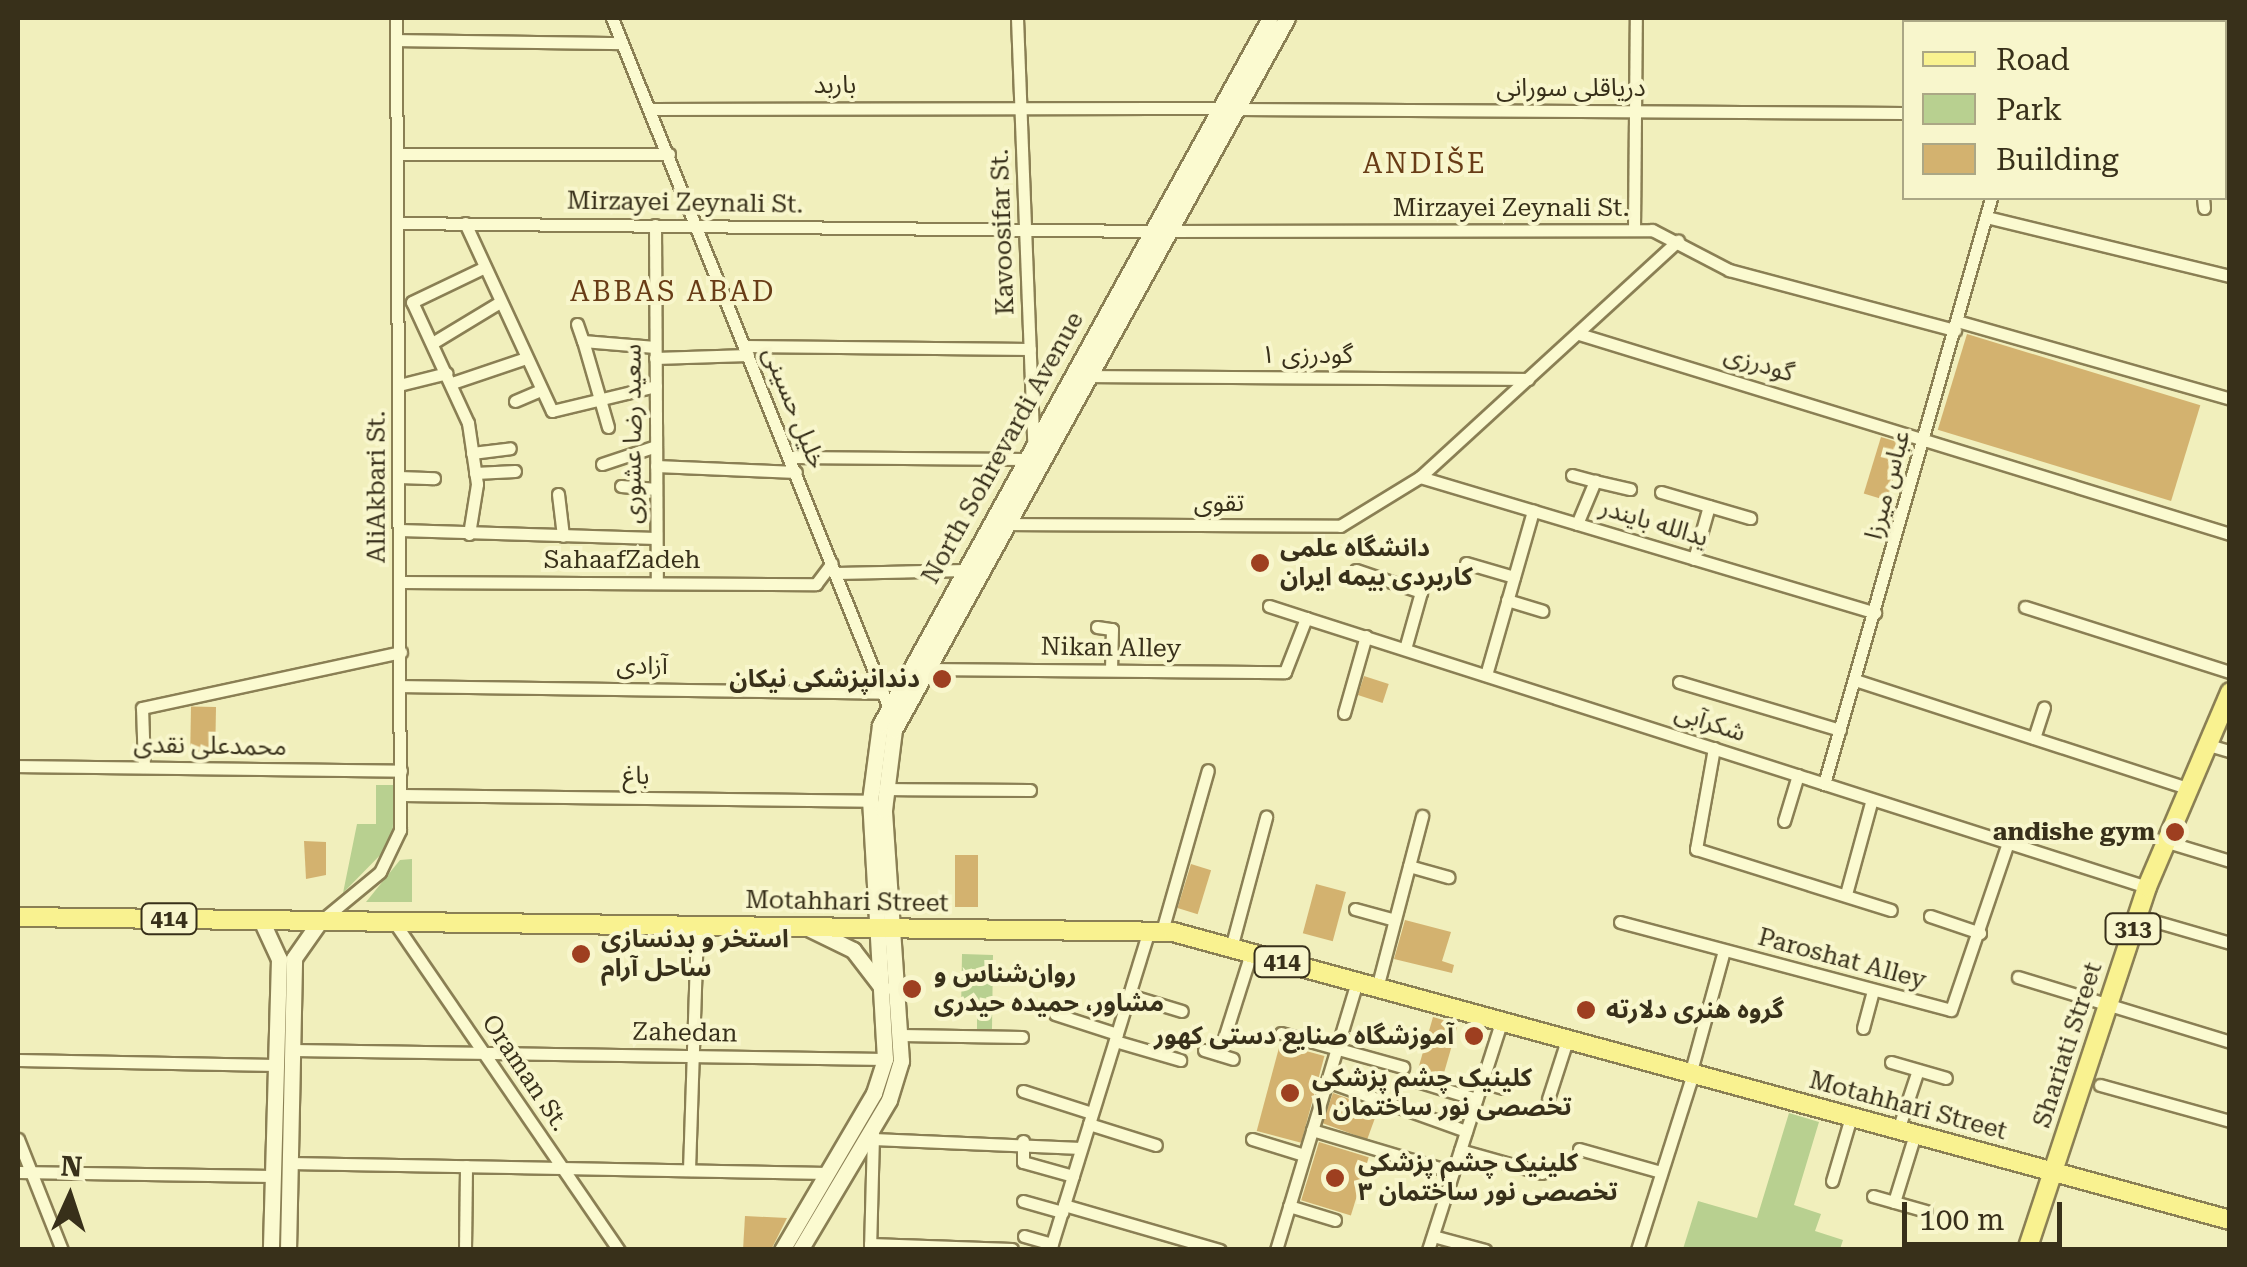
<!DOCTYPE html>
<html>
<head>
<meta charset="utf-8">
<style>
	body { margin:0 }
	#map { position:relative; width:2247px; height:1267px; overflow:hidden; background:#f1efbc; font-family:"Roboto Serif","Noto Sans Arabic",serif }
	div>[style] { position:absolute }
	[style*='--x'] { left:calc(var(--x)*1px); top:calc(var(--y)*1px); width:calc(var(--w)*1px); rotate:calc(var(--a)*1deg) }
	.green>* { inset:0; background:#b8d090 }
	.building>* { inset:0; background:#d3b26f; transform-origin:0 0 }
	.roads { filter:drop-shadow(2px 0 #8a7f54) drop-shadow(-2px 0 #8a7f54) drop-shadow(0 2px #8a7f54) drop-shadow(0 -2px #8a7f54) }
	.minor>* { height:11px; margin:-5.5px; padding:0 5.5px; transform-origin:5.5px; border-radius:5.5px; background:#fbfad0 }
	.secondary>* { height:15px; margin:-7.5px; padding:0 7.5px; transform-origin:7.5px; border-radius:7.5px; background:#fbfad0 }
	.primary>* { height:18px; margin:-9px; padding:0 9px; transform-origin:9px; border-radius:9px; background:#f9f290 }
	.dots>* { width:28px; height:28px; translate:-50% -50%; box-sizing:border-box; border:5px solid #f8f6cc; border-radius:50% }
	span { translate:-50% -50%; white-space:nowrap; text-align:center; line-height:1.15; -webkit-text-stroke:8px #f8f6cc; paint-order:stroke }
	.shield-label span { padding:2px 8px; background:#f8f6cc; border:2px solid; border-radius:8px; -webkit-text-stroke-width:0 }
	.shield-label { font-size:22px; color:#38301a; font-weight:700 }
	.street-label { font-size:25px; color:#38301a }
	.poi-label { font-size:25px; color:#38301a; font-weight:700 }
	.left { translate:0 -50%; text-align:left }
	.right { translate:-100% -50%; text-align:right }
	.neighbourhood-label { font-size:28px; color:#683c16; letter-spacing:2.5px }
	.frame { position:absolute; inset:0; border:20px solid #38301a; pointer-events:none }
	.legend { position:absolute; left:1902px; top:20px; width:325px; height:180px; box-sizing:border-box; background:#f8f6cc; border:2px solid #aba785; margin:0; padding:12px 18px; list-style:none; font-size:30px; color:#38301a }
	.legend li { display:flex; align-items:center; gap:20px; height:50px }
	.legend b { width:50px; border:2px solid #aba785 }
	.north { position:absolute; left:20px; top:1147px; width:100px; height:100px; -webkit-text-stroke:8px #f8f6cc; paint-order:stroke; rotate:3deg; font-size:28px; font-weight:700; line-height:40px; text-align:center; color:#38301a }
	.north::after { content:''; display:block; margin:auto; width:35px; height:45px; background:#38301a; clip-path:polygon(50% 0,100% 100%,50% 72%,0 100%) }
	.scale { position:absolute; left:1902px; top:1202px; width:160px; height:45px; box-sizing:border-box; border:5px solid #38301a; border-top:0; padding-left:12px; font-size:30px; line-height:35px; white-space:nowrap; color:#38301a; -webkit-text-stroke:8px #f8f6cc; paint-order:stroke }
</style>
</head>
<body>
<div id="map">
	<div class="green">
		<div style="clip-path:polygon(376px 785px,395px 785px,392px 843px,343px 893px,357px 824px,376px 824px)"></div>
		<div style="clip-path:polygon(412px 859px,412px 902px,366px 902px,400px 860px)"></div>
		<div style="clip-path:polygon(962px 954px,993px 955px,992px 1029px,977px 1029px,977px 1013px,961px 1013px)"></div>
		<div style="clip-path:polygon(1789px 1113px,1819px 1122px,1794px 1205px,1821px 1214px,1815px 1231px,1843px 1240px,1840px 1249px,1683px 1249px,1698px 1201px,1757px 1218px)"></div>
	</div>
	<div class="building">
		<div style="left:1967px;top:334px;width:244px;height:100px;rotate:17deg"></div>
		<div style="left:1881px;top:437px;width:24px;height:59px;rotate:17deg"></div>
		<div style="left:1364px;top:676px;width:26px;height:20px;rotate:18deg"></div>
		<div style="left:216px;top:707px;width:45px;height:25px;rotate:91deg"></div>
		<div style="clip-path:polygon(304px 841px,326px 842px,326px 875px,306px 879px)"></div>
		<div style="left:955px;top:855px;width:23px;height:52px"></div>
		<div style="left:1191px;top:864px;width:21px;height:46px;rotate:17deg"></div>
		<div style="left:1316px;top:884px;width:31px;height:51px;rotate:15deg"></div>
		<div style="clip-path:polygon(1405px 920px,1451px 932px,1442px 961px,1454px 965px,1452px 973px,1394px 959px)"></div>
		<div style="left:1433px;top:1017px;width:26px;height:54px;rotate:16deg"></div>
		<div style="left:1280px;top:1044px;width:46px;height:90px;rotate:15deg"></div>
		<div style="left:1333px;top:1093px;width:48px;height:32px;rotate:20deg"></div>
		<div style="left:1319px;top:1142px;width:52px;height:61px;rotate:17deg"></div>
		<div style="clip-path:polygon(745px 1216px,787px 1218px,771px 1250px,743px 1250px)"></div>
	</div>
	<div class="roads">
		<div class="minor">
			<div style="--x:612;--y:18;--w:741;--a:68.14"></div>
			<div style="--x:1017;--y:18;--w:426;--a:87.8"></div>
			<div style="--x:2027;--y:22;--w:4;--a:-90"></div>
			<div style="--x:2207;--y:22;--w:4;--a:-76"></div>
			<div style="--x:397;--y:40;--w:225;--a:0.8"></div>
			<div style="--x:2224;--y:76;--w:6;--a:0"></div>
			<div style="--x:649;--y:109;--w:571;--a:-0.1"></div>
			<div style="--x:1238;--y:109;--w:666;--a:0.34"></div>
			<div style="--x:397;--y:154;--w:272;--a:0"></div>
			<div style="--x:2224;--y:182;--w:6;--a:0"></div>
			<div style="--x:2203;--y:198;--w:10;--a:84"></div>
			<div style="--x:1986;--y:217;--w:251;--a:13.6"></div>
			<div style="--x:398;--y:223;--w:753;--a:0.61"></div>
			<div style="--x:465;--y:223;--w:207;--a:65.2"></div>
			<div style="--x:552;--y:411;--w:107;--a:-13.5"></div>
			<div style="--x:655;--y:225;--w:358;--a:89.7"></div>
			<div style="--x:1634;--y:229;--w:211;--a:-89.5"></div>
			<div style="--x:1170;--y:231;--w:482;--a:-0.1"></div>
			<div style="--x:1652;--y:230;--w:87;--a:27.5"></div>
			<div style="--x:1729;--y:270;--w:234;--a:14.9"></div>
			<div style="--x:1957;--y:321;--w:284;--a:15.9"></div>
			<div style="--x:577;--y:324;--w:18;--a:71"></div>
			<div style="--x:1579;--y:334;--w:681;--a:17.08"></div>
			<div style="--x:434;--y:342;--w:77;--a:-31.2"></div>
			<div style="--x:744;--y:346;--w:286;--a:0.6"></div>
			<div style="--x:655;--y:358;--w:93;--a:-1.8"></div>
			<div style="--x:1086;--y:376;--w:442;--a:0.4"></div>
			<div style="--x:455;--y:382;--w:75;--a:-18.7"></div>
			<div style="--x:399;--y:385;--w:49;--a:-14"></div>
			<div style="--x:515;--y:401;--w:28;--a:-23"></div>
			<div style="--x:608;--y:427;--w:90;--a:-106.2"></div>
			<div style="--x:583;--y:341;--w:72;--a:4.8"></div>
			<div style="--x:472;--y:453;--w:38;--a:-7"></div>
			<div style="--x:791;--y:457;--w:234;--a:0.5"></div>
			<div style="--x:602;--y:464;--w:57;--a:-18.4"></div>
			<div style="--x:656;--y:466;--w:140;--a:2.5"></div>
			<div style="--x:475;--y:473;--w:40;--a:-2.9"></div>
			<div style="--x:1572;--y:475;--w:24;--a:15"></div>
			<div style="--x:399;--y:477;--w:35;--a:2"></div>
			<div style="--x:1420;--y:477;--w:475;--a:16.6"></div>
			<div style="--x:621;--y:486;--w:35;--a:5"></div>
			<div style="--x:1661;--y:492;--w:93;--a:16.3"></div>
			<div style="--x:558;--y:494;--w:42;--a:83.2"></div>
			<div style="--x:1005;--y:524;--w:335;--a:0.3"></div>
			<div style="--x:1340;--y:526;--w:94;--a:-31.5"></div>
			<div style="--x:1420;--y:477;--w:350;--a:-42.5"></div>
			<div style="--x:1577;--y:524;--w:47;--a:-67.3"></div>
			<div style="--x:1595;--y:481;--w:36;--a:13"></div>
			<div style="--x:400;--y:530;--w:256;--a:1.8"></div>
			<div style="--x:469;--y:534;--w:51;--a:-80.9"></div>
			<div style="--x:477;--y:484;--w:62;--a:-98.4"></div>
			<div style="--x:468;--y:423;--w:133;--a:-114.8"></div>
			<div style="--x:412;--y:302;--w:79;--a:-25.6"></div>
			<div style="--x:1694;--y:559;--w:55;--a:-74.2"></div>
			<div style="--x:1466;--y:563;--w:50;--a:16.3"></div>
			<div style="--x:1356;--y:570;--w:69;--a:18.7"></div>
			<div style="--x:1421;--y:592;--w:59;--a:105.7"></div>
			<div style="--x:836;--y:573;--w:128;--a:-1.3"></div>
			<div style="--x:400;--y:582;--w:416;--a:0.3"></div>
			<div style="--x:816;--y:584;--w:26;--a:-53"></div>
			<div style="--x:1507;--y:600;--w:37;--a:17"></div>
			<div style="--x:1269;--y:606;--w:39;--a:18"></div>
			<div style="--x:2025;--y:607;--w:215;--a:17.6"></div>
			<div style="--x:1097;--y:627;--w:15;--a:8"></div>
			<div style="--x:1112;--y:629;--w:41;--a:91.4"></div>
			<div style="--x:925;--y:669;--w:360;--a:0.5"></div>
			<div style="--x:1285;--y:672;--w:58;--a:-68.7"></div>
			<div style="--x:1306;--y:618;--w:883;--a:17.74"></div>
			<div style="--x:1486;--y:675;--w:171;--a:-74"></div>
			<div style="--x:1855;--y:680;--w:346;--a:18"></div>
			<div style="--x:1679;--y:682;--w:168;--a:16.6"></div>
			<div style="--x:401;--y:686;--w:482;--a:0.8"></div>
			<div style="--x:1344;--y:713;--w:80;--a:-74.1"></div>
			<div style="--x:2034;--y:738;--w:32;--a:-72"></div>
			<div style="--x:2205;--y:744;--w:26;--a:16"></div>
			<div style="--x:1714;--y:748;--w:103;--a:100.1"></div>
			<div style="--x:1696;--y:849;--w:204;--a:17.4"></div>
			<div style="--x:18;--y:766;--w:383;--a:0.7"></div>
			<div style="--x:144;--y:767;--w:59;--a:-91.9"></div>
			<div style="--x:142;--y:708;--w:265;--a:-12.2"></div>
			<div style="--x:1824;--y:784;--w:609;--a:-74.09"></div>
			<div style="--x:884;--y:789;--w:146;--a:0.4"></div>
			<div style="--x:402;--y:795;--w:468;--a:0.7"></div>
			<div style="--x:1784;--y:821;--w:48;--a:-73.1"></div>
			<div style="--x:2164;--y:841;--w:69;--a:16.9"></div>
			<div style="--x:1409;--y:866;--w:41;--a:15.8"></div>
			<div style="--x:1846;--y:894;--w:98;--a:-74.7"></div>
			<div style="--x:1355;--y:909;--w:41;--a:15.4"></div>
			<div style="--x:1930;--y:916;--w:53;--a:18.8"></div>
			<div style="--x:2137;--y:916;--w:97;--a:16.2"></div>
			<div style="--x:322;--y:920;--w:75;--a:-39.6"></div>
			<div style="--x:380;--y:872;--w:47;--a:-64.5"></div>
			<div style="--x:400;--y:830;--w:812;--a:-90.28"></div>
			<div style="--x:394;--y:922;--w:398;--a:55.6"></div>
			<div style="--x:1620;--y:922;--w:342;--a:14.9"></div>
			<div style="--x:1951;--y:1010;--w:176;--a:-71.2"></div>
			<div style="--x:1162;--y:931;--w:167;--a:-74.1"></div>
			<div style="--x:1231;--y:948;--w:136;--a:-75"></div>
			<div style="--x:2018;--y:977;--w:222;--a:17"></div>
			<div style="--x:1377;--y:988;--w:178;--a:-75.3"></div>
			<div style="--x:1129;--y:995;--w:55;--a:16.8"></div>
			<div style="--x:1055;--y:1014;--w:65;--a:17.9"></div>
			<div style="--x:1863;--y:1028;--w:38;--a:-75"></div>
			<div style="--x:1281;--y:1033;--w:127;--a:15.6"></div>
			<div style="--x:901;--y:1035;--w:121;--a:0.9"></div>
			<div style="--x:1115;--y:1041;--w:68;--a:16.3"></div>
			<div style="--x:293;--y:1050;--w:592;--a:0.87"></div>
			<div style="--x:1204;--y:1050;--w:30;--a:17"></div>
			<div style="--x:1219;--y:1054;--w:106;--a:-72.4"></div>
			<div style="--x:18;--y:1060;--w:257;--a:1.1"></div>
			<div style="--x:1891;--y:1062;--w:57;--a:16.2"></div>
			<div style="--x:1691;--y:1071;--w:125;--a:-74.7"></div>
			<div style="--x:1327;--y:1081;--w:148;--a:19.8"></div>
			<div style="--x:1417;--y:1081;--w:62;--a:17"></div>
			<div style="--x:1482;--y:1082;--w:22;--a:16"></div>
			<div style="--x:2100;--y:1085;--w:135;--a:15.5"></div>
			<div style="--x:1023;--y:1091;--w:72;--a:17.7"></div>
			<div style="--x:1548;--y:1099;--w:62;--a:-72.1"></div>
			<div style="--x:1089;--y:1124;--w:70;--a:17.4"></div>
			<div style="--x:1312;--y:1130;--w:147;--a:16.6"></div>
			<div style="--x:1898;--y:1130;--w:63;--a:-71.6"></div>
			<div style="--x:18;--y:1139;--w:119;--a:68.4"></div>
			<div style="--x:873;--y:1139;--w:208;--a:2.5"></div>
			<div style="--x:1252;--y:1139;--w:54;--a:17.1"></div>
			<div style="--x:1023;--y:1141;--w:21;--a:90"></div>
			<div style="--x:1023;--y:1162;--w:52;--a:15.6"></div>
			<div style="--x:1579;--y:1149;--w:85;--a:15.7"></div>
			<div style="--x:1460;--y:1150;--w:85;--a:15.7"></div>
			<div style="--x:289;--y:1163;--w:538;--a:1.06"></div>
			<div style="--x:689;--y:1170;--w:245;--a:-88.1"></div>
			<div style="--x:18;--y:1172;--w:254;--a:0.9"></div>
			<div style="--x:1832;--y:1181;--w:67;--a:-73.5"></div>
			<div style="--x:1873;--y:1196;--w:55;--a:15.8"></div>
			<div style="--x:1023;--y:1201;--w:41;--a:15.8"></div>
			<div style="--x:1894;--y:1202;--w:71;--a:-72.8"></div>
			<div style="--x:1064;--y:1205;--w:162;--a:16.1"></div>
			<div style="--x:1289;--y:1206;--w:48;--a:16.9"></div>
			<div style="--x:1024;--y:1236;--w:29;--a:16"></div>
			<div style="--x:1433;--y:1236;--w:54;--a:15.1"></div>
			<div style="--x:870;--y:1244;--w:142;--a:2"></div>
			<div style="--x:465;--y:1250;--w:84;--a:-89.3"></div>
			<div style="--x:870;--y:1250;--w:116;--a:-88.5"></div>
			<div style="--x:1050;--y:1250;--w:335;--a:-72.8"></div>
			<div style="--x:1276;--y:1250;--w:280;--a:-73.2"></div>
			<div style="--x:1428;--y:1250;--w:239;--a:-72.2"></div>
			<div style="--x:1637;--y:1250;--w:182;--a:-72.4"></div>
		</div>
		<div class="secondary">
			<div style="--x:261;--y:920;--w:43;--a:65.2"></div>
			<div style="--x:279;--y:959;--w:291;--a:91.6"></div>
			<div style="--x:810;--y:929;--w:48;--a:26"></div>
			<div style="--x:853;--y:950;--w:49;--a:52.4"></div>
			<div style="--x:288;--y:1250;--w:292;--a:-88.8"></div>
			<div style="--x:294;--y:958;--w:45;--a:-54.9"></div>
			<div style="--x:782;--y:1250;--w:182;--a:-59.6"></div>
			<div style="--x:874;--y:1093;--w:36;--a:-72"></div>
			<div style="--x:885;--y:1059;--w:258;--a:-93.3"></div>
			<div style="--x:870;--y:801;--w:77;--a:-82.5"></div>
			<div style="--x:880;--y:725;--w:807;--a:-61.12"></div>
			<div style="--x:800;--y:1250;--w:174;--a:-59.3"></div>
			<div style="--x:889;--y:1100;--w:41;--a:-72.9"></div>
			<div style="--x:901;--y:1061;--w:252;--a:-93.9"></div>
			<div style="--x:884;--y:810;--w:81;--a:-82.9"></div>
			<div style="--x:894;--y:730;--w:813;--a:-61.1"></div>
		</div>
		<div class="primary">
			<div style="--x:18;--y:917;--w:1155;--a:0.74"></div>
			<div style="--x:1173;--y:932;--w:1096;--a:15.24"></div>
			<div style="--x:2027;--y:1250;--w:382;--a:-71.7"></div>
			<div style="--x:2147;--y:887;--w:212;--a:-66.9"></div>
		</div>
	</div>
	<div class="dots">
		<div style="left:1260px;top:563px;background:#9e3f20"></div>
		<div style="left:942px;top:679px;background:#9e3f20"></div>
		<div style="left:2175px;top:832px;background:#9e3f20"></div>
		<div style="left:581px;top:954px;background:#9e3f20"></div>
		<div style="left:912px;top:989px;background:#9e3f20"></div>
		<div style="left:1586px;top:1010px;background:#9e3f20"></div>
		<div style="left:1474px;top:1036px;background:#9e3f20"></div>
		<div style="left:1290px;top:1093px;background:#9e3f20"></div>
		<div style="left:1335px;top:1178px;background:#9e3f20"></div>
	</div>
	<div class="shield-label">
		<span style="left:169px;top:919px">414</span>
		<span style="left:2133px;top:929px">313</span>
		<span style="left:1282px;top:962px">414</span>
	</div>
	<div class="street-label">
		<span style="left:835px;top:85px">باربد</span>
		<span style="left:1571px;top:88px">دریاقلی سورانی</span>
		<span style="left:685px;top:203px;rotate:1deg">Mirzayei Zeynali St.</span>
		<span style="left:1511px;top:208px">Mirzayei Zeynali St.</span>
		<span style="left:1003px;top:232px;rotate:-92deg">Kavoosifar St.</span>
		<span style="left:1307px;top:355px">گودرزی ۱</span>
		<span style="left:1759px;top:364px;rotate:17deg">گودرزی</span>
		<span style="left:794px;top:408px;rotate:68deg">خلیل حسینی</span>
		<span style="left:633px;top:434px;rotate:-90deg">سعید رضا عشوری</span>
		<span style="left:1003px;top:448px;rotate:-61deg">North Sohrevardi Avenue</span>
		<span style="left:1888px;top:485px;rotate:-75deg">عباس میرزا</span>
		<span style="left:377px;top:487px;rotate:-90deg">AliAkbari St.</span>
		<span style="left:1219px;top:503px">تقوی</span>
		<span style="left:1654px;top:523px;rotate:17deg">یدالله بایندر</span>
		<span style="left:622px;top:560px">SahaafZadeh</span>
		<span style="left:1111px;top:648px;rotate:1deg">Nikan Alley</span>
		<span style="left:642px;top:666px;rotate:1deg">آزادی</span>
		<span style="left:1710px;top:723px;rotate:18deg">شکرآبی</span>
		<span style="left:210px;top:746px;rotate:1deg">محمدعلی نقدی</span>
		<span style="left:636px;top:776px;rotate:1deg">باغ</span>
		<span style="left:847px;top:902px;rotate:1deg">Motahhari Street</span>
		<span style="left:1842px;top:959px;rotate:15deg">Paroshat Alley</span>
		<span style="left:685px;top:1033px;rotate:1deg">Zahedan</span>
		<span style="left:2068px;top:1045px;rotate:-72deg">Shariati Street</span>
		<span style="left:525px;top:1073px;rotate:56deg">Oraman St.</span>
		<span style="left:1908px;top:1106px;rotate:15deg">Motahhari Street</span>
	</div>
	<div class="poi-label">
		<span class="left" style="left:1280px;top:563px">دانشگاه علمی<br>کاربردی بیمه ایران</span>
		<span class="right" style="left:920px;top:679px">دندانپزشکی نیکان</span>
		<span class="right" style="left:2155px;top:832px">andishe gym</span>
		<span class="left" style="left:601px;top:954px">استخر و بدنسازی<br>ساحل آرام</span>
		<span class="left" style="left:934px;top:989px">روان‌شناس و<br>مشاور، حمیده حیدری</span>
		<span class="left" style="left:1606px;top:1010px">گروه هنری دلارته</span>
		<span class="right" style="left:1454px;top:1036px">آموزشگاه صنایع دستی کهور</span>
		<span class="left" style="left:1312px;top:1093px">کلینیک چشم پزشکی<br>تخصصی نور ساختمان ۱</span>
		<span class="left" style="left:1358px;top:1178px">کلینیک چشم پزشکی<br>تخصصی نور ساختمان ۳</span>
	</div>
	<div class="neighbourhood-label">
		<span style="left:1425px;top:164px">ANDIŠE</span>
		<span style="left:673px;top:292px">ABBAS ABAD</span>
	</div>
	<div class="frame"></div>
	<ul class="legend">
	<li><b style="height:12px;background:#f9f290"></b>Road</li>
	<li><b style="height:28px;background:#b8d090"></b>Park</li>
	<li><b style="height:28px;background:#d3b26f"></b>Building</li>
	</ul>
	<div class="north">N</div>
	<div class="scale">100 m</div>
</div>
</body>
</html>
